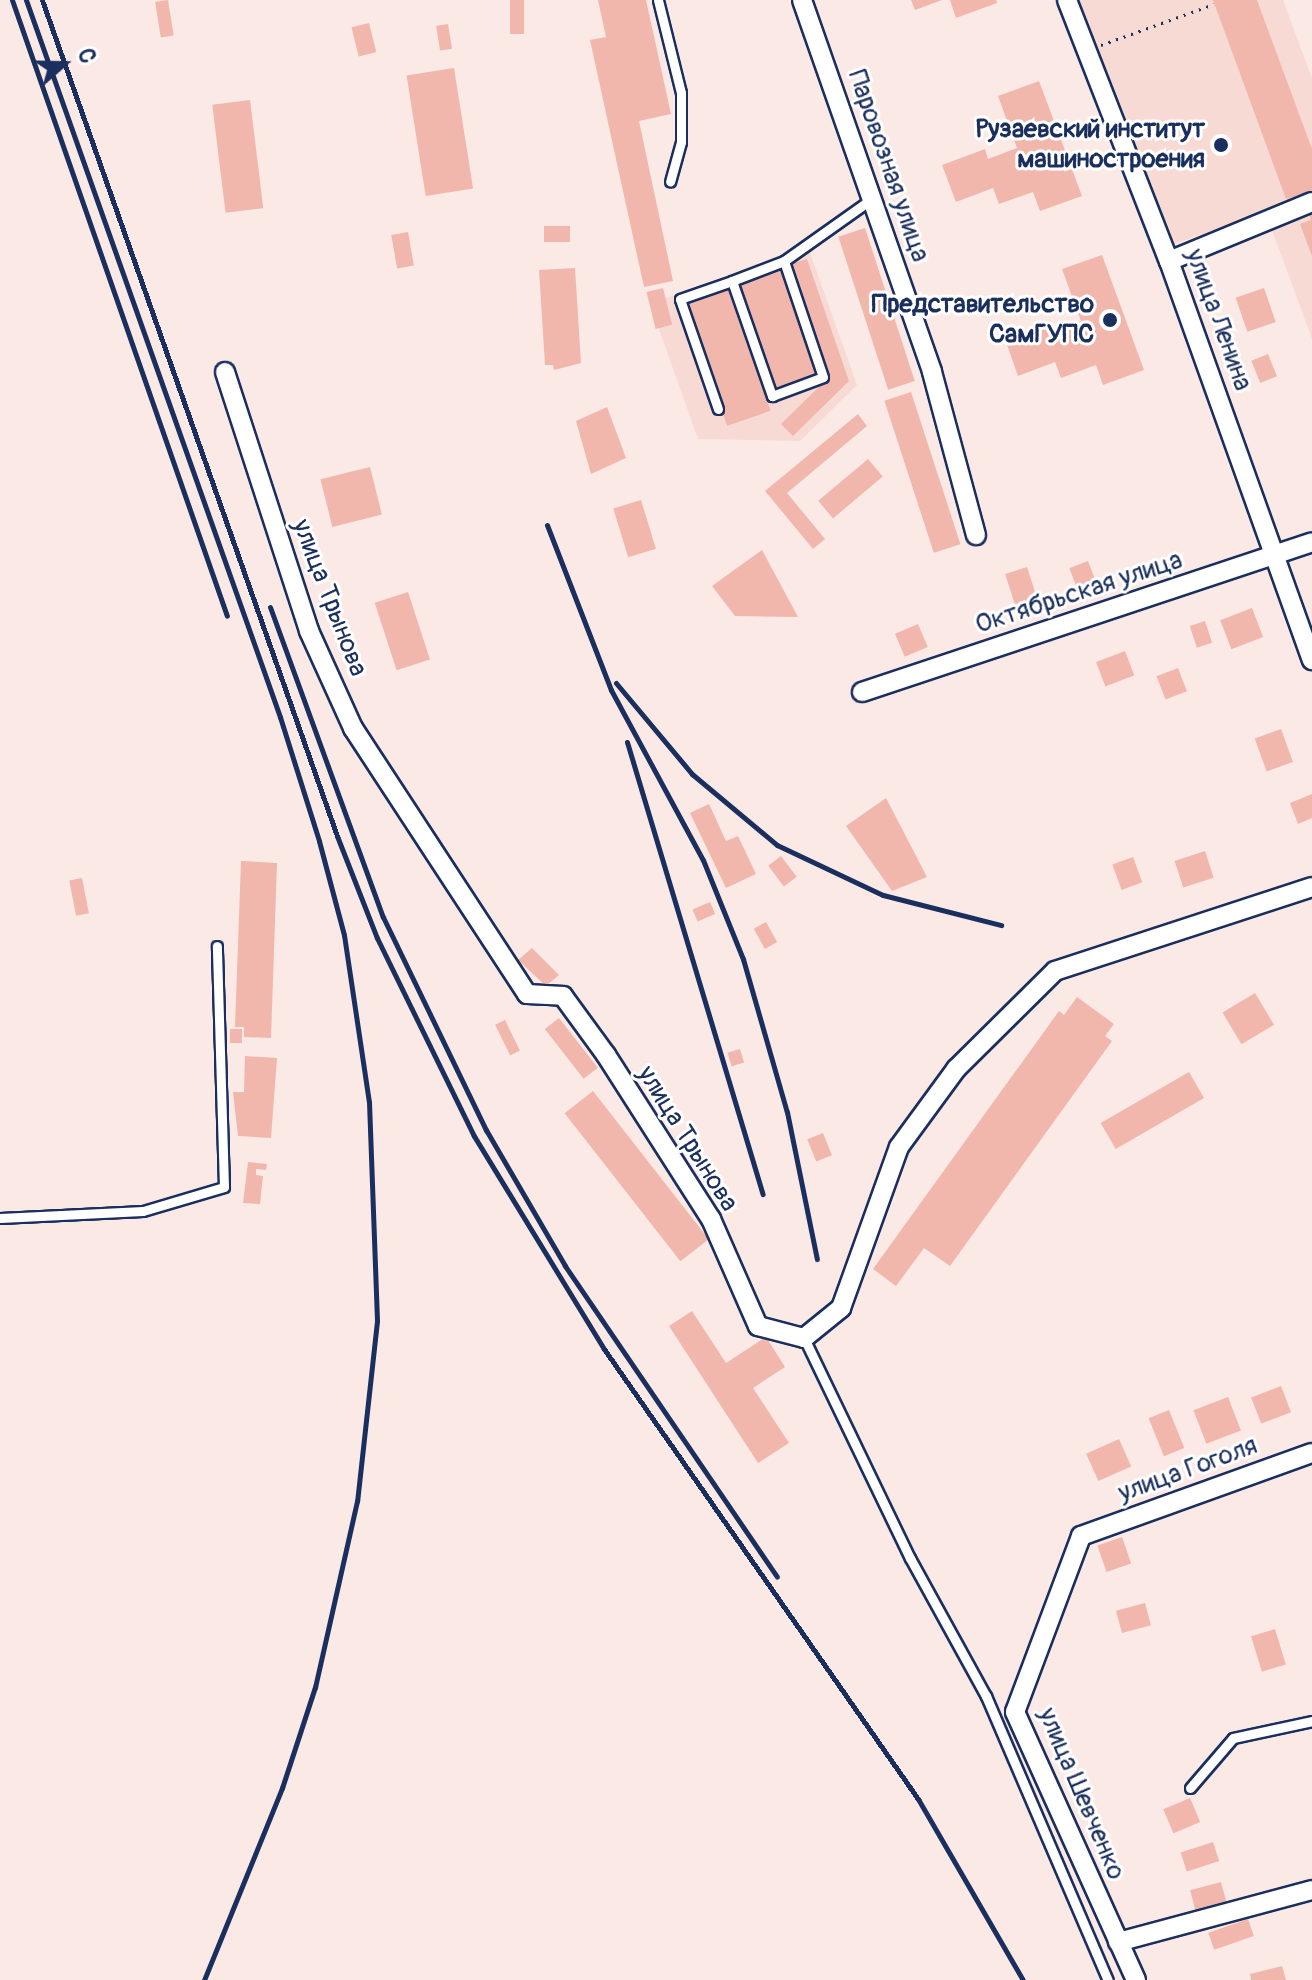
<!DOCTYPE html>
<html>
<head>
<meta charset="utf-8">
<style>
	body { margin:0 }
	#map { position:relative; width:1312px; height:1980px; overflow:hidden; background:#fbe9e6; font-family:Pangolin,sans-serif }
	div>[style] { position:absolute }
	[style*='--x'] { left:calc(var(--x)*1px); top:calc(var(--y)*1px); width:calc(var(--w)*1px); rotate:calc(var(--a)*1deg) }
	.built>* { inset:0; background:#f8dad5 }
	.building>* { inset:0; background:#f1b7ac; transform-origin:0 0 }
	.path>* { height:3px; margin-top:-1.5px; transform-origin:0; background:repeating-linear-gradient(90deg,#1b2f5e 0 2px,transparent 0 8px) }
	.roads { filter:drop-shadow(2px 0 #1b2f5e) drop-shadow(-2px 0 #1b2f5e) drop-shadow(0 2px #1b2f5e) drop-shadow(0 -2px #1b2f5e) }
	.lane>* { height:9px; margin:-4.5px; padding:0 4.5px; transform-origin:4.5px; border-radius:4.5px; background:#fff }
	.street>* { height:18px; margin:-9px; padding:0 9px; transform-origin:9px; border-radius:9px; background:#fff }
	.rail>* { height:5px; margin:-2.5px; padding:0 2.5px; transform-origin:2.5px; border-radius:2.5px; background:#1b2f5e }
	.dots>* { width:22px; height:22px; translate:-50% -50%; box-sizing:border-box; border:4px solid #fff; border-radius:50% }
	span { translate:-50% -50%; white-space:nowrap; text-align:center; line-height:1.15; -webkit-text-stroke:6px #fff; paint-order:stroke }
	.poi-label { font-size:26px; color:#1b2f5e; font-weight:700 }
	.right { translate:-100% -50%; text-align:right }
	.street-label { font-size:26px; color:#1b2f5e }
	.north { position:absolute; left:24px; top:24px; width:80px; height:80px; -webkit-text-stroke:6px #fff; paint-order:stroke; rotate:70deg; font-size:22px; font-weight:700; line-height:32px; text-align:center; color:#1b2f5e }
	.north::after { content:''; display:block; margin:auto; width:28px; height:36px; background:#1b2f5e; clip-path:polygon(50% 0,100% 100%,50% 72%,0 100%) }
</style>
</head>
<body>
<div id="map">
	<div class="built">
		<div style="clip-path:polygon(1077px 0,1283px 0,1312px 78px,1312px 339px,1265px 211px,1167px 247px)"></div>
		<div style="clip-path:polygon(808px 247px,857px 385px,800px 441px,698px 439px,650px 304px)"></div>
	</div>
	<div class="building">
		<div style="left:168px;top:0;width:36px;height:13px;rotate:81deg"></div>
		<div style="left:510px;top:0;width:14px;height:34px"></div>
		<div style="clip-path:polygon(598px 0,646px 0,671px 114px,639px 121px,673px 281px,644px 287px,590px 40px,606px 37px)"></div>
		<div style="clip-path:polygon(911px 0,942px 0,915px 10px)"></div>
		<div style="clip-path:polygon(950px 0,996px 0,997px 3px,956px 18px)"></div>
		<div style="clip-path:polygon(1213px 0,1257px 0,1312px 149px,1312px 256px,1300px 224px,1311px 220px,1302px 194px,1286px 199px)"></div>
		<div style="left:369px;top:23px;width:30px;height:18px;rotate:76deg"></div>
		<div style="left:448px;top:24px;width:25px;height:12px;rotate:81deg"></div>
		<div style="left:454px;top:68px;width:122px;height:48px;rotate:81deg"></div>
		<div style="clip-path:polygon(1039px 81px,1082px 196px,1040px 211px,1033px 192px,999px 204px,993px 188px,956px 202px,942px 165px,985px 149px,988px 159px,1017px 148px,998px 96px)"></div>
		<div style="left:250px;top:100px;width:109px;height:38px;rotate:83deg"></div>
		<div style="left:570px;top:226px;width:16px;height:26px;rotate:90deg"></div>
		<div style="left:865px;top:228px;width:161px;height:28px;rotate:72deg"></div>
		<div style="left:408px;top:232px;width:34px;height:17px;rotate:80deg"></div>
		<div style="clip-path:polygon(1102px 255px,1144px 370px,1103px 385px,1096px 365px,1061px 378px,1055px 362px,1018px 376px,1005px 339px,1047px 323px,1051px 333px,1081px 321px,1062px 269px)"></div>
		<div style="clip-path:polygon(807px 259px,849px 381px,793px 436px,781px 424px,830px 376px,791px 264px)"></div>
		<div style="clip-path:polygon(575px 268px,581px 363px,554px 370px,553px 365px,545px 365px,539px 270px)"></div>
		<div style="left:781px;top:268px;width:112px;height:46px;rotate:71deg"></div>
		<div style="left:728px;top:287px;width:131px;height:46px;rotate:71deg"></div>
		<div style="left:663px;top:288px;width:38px;height:17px;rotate:76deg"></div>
		<div style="left:1264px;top:288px;width:36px;height:30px;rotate:71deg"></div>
		<div style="left:1268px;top:354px;width:24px;height:18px;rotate:68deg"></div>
		<div style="left:911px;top:392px;width:160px;height:28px;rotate:72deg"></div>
		<div style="clip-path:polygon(607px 407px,626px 458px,591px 474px,576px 421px)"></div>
		<div style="clip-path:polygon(858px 414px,867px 426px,787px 493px,825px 539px,813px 549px,765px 491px)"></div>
		<div style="left:868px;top:459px;width:23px;height:65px;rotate:50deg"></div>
		<div style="left:370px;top:467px;width:49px;height:51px;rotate:76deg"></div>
		<div style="left:641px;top:500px;width:51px;height:29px;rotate:73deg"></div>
		<div style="clip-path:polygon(762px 550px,798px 617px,735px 616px,712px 586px)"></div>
		<div style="left:1088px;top:561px;width:33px;height:20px;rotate:69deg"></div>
		<div style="left:1027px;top:567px;width:33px;height:23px;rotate:72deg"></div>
		<div style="left:408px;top:592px;width:71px;height:35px;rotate:72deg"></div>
		<div style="left:1252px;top:608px;width:31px;height:34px;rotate:69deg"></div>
		<div style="left:1205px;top:621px;width:23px;height:16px;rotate:72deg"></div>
		<div style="left:918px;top:624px;width:25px;height:25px;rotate:67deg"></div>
		<div style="left:1125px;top:651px;width:26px;height:31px;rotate:69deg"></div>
		<div style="left:1178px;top:668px;width:25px;height:23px;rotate:69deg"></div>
		<div style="left:1281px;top:729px;width:35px;height:28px;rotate:70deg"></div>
		<div style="clip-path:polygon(1312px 794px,1312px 818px,1298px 824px,1290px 803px)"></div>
		<div style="clip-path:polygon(886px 798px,927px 877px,892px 891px,846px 826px)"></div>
		<div style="clip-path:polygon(709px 804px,726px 841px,738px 836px,756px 874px,726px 888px,690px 813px)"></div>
		<div style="left:1205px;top:851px;width:28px;height:32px;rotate:72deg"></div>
		<div style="left:781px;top:856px;width:26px;height:16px;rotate:53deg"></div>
		<div style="left:1133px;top:857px;width:27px;height:22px;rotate:70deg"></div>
		<div style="clip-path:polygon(241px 861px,277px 863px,271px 1038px,244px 1037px,244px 1027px,235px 1027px)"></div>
		<div style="left:82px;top:878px;width:36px;height:13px;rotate:79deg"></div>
		<div style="left:710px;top:902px;width:13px;height:19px;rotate:67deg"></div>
		<div style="left:766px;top:922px;width:23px;height:14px;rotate:61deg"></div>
		<div style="clip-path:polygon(532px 948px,559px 975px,546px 986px,518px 960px)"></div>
		<div style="left:1255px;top:993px;width:37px;height:38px;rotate:59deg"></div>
		<div style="clip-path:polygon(1077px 997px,1114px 1024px,1105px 1036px,1112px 1041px,950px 1266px,924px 1248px,896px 1286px,873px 1269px,1059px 1011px,1064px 1015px)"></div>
		<div style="left:559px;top:1018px;width:63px;height:18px;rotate:52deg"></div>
		<div style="left:505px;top:1020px;width:34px;height:11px;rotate:64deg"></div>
		<div style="left:230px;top:1029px;width:12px;height:14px"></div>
		<div style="left:740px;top:1049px;width:14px;height:13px;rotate:73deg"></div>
		<div style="clip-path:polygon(245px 1056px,277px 1058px,271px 1138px,238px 1136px,233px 1092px,244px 1092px)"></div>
		<div style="left:1189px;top:1072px;width:30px;height:102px;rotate:60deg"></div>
		<div style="left:593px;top:1091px;width:188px;height:36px;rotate:52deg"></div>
		<div style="left:823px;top:1133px;width:24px;height:17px;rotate:68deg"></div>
		<div style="clip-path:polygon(248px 1162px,267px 1164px,266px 1170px,256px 1169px,256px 1175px,263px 1176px,260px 1204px,243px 1203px)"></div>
		<div style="clip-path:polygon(692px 1311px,726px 1363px,766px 1337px,785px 1367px,753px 1388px,789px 1443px,758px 1463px,669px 1326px)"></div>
		<div style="left:1281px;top:1386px;width:28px;height:32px;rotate:69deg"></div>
		<div style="left:1228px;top:1397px;width:36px;height:37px;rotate:69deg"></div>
		<div style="left:1169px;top:1410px;width:41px;height:22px;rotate:68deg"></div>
		<div style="left:1119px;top:1439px;width:30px;height:36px;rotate:66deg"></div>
		<div style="left:1122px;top:1537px;width:28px;height:26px;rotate:71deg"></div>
		<div style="left:1145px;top:1603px;width:23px;height:30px;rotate:75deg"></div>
		<div style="left:1275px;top:1629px;width:37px;height:25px;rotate:73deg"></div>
		<div style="left:1190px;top:1798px;width:26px;height:29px;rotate:67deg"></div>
		<div style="left:1213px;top:1842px;width:20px;height:34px;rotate:72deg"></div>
		<div style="left:1221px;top:1882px;width:20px;height:32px;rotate:75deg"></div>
		<div style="left:1248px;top:1919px;width:18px;height:42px;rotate:71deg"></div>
		<div style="clip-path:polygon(1282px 1966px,1286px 1980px,1251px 1980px,1250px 1974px)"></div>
	</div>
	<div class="path">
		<div style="--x:1101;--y:45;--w:120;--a:-19.9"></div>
	</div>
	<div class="roads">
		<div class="lane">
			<div style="--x:658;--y:0;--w:96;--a:76.1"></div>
			<div style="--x:681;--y:93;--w:49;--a:90"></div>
			<div style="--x:681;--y:142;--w:41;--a:105.4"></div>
			<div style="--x:784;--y:261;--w:56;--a:159"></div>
			<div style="--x:732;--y:281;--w:122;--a:70.8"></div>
			<div style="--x:772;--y:396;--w:54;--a:-20.4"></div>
			<div style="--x:823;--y:377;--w:122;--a:-108.6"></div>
			<div style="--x:784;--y:261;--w:109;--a:-35.3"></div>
			<div style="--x:718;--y:409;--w:116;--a:-109.1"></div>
			<div style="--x:680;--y:299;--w:55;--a:-19.1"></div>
			<div style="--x:0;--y:1218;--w:143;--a:-2.8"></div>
			<div style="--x:143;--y:1211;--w:84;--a:-16.5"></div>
			<div style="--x:224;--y:1187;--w:241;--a:-91.7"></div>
			<div style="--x:804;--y:1338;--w:244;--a:64.3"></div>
			<div style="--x:910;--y:1558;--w:158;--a:61.2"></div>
			<div style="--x:986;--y:1696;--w:309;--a:66.8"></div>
			<div style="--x:1190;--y:1788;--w:66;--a:-49.3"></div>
			<div style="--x:1233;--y:1738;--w:81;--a:-12.1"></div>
		</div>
		<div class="street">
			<div style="--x:802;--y:0;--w:394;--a:70.7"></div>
			<div style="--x:932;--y:372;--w:169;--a:74.9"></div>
			<div style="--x:1067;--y:0;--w:280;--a:68.7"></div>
			<div style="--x:1169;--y:261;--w:424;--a:70.3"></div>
			<div style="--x:1169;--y:261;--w:155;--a:-22.4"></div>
			<div style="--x:225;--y:372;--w:272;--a:72"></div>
			<div style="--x:309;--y:631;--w:107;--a:65.6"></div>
			<div style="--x:353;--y:728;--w:318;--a:56.8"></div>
			<div style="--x:527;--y:994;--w:36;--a:3"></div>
			<div style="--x:563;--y:996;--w:73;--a:53.9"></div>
			<div style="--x:606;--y:1055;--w:195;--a:57.4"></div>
			<div style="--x:711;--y:1219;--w:117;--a:66.3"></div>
			<div style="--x:758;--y:1326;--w:48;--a:14.6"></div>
			<div style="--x:804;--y:1338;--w:48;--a:-39"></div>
			<div style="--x:841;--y:1308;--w:171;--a:-70.2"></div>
			<div style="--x:899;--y:1147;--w:97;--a:-53.8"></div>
			<div style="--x:956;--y:1069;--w:139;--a:-44.7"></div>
			<div style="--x:1055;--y:971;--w:270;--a:-18.1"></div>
			<div style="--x:862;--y:692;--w:474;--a:-18.4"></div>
			<div style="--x:1118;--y:1942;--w:201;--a:-15"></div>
			<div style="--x:1136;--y:1980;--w:294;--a:-114.3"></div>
			<div style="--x:1015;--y:1712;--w:188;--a:-69.4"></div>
			<div style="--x:1081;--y:1536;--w:245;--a:-19.8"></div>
		</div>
	</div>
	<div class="rail">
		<div style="--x:12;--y:0;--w:652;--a:70.76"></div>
		<div style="--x:26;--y:0;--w:761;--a:70.49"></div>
		<div style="--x:280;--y:717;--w:130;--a:72.5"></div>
		<div style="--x:319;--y:841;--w:97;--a:75.1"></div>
		<div style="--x:344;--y:935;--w:169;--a:81.5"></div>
		<div style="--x:369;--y:1102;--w:219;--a:87.9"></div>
		<div style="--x:377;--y:1321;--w:181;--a:96.3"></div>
		<div style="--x:357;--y:1501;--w:191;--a:102.7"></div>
		<div style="--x:315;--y:1687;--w:106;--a:108.1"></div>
		<div style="--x:282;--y:1788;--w:207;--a:112.1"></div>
		<div style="--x:42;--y:0;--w:887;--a:70.56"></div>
		<div style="--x:337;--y:836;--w:110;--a:68.6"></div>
		<div style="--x:377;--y:938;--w:220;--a:63.9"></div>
		<div style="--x:474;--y:1136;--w:250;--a:58.6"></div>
		<div style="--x:604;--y:1349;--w:549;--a:55.09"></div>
		<div style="--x:918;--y:1799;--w:209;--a:59.9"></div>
		<div style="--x:547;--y:525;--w:177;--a:68.8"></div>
		<div style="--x:611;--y:690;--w:193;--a:61.6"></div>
		<div style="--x:703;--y:860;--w:107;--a:68"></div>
		<div style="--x:743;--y:959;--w:159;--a:74"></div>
		<div style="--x:787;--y:1112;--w:150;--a:78.5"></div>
		<div style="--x:270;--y:607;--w:330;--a:70"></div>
		<div style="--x:383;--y:917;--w:237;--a:64.2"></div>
		<div style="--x:486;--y:1130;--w:157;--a:59.8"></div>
		<div style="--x:565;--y:1266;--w:376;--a:55.7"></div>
		<div style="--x:616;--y:683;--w:119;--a:50.1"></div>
		<div style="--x:692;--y:774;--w:111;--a:39.9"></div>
		<div style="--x:777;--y:845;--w:117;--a:25.3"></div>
		<div style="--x:883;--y:895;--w:122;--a:14.3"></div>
		<div style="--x:627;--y:742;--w:472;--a:73.3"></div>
	</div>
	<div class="dots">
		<div style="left:1221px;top:145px;background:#1b2f5e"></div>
		<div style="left:1110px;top:320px;background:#1b2f5e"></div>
	</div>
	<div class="poi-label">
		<span class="right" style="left:1205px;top:145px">Рузаевский институт<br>машиностроения</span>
		<span class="right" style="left:1094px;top:320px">Представительство<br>СамГУПС</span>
	</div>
	<div class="street-label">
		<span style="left:888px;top:166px;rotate:71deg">Паровозная улица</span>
		<span style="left:1218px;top:320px;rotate:70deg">улица Ленина</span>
		<span style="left:1079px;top:593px;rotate:-18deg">Октябрьская улица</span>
		<span style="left:329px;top:598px;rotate:69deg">улица Трынова</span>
		<span style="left:687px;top:1139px;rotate:58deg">улица Трынова</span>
		<span style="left:1188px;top:1470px;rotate:-20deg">улица Гоголя</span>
		<span style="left:1081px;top:1794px;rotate:67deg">улица Шевченко</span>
	</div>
	<div class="north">С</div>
</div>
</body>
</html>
